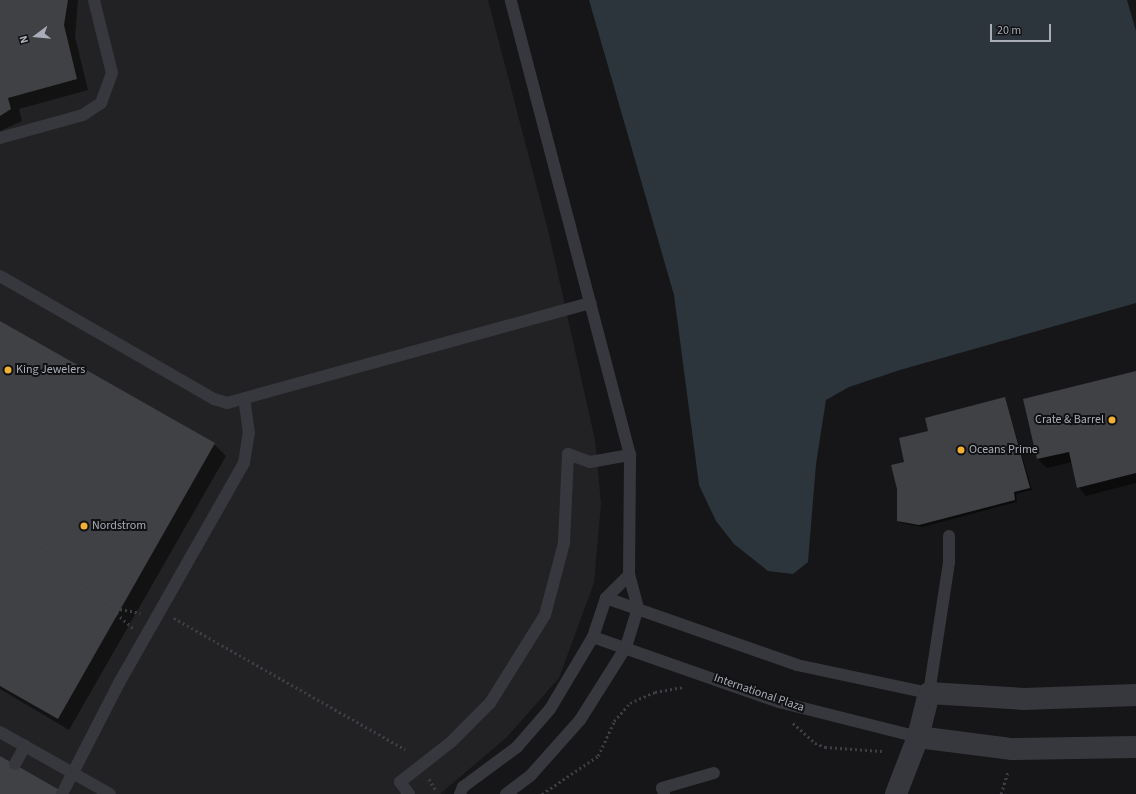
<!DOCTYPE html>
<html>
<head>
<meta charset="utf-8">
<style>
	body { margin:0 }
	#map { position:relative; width:1136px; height:794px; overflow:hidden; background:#161618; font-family:"Source Sans 3",sans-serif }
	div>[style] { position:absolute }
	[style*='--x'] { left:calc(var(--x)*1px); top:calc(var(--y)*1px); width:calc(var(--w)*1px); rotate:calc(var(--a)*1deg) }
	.built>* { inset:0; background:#222225 }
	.water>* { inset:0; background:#2c353c }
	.shadow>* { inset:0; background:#0007 }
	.building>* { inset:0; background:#404145 }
	.path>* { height:2.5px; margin-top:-1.25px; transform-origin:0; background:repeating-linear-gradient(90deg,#3d3f44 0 2px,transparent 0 5px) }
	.service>* { height:12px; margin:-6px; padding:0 6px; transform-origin:6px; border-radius:6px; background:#37383d }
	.minor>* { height:22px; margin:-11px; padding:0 11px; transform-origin:11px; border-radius:11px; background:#37383d }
	.tertiary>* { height:22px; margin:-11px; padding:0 11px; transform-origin:11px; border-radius:11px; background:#37383d }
	.dots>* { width:11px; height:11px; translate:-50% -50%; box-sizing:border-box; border:2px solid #111113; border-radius:50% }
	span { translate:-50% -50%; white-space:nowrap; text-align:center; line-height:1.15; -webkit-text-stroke:4px #111113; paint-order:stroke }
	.poi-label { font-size:12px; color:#a8adb8 }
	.left { translate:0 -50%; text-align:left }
	.right { translate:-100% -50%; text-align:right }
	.street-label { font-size:12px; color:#a8adb8 }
	.north { position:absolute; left:16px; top:16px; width:40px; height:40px; -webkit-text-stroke:3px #111113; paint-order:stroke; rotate:254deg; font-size:11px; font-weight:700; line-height:16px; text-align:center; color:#a8adb8 }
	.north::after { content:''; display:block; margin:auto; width:14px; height:18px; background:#a8adb8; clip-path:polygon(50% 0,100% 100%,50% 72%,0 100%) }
	.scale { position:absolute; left:990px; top:24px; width:61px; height:18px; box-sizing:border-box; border:2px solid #a8adb8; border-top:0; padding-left:5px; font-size:12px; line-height:14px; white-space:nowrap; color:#a8adb8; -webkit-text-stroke:3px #111113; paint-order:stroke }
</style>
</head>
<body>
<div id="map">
	<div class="built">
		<div style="clip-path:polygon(0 0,488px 0,549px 234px,595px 440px,601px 503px,594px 583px,559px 678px,507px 737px,440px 794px,0 794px)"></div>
	</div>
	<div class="water">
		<div style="clip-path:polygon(589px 0,1127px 0,1136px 31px,1136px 303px,900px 370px,849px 387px,826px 400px,816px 464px,808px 562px,793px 574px,768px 571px,734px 544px,716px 521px,699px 485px,674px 295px)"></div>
	</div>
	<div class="shadow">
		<div style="clip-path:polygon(0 0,78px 0,75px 37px,88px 90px,19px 109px,22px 121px,0 131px)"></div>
		<div style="clip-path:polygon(0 322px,214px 444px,226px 456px,69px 730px,0 689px)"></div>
		<div style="clip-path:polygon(1136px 372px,1136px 483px,1086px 496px,1078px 487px,1072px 462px,1047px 468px,1038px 459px,1024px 401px)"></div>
		<div style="clip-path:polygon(1005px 398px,1032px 490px,1016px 494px,1017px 502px,922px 527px,901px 523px,898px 520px,930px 432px)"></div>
	</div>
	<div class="building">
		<div style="clip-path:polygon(0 0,68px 0,64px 25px,77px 79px,8px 98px,11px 109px,0 116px)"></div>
		<div style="clip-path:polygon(0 321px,215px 443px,58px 719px,0 686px)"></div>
		<div style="clip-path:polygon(1136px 371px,1136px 473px,1077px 488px,1069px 452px,1037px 459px,1023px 399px)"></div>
		<div style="clip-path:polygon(1005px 397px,1030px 488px,1014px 492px,1015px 500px,919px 525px,897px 521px,897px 489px,891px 465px,904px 462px,899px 438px,928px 431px,925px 418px)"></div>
		<div style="clip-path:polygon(0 756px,63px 792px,67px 794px,0 794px)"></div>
	</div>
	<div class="path">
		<div style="--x:0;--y:511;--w:177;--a:41.3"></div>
		<div style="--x:120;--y:609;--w:21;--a:11"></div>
		<div style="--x:174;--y:618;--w:266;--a:29.6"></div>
		<div style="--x:793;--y:723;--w:30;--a:42"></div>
		<div style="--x:815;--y:743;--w:11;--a:22"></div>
		<div style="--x:825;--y:747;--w:57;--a:4"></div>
		<div style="--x:429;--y:779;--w:13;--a:58"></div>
		<div style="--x:542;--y:794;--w:68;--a:-34.2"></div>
		<div style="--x:598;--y:756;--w:38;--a:-65"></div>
		<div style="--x:614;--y:721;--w:24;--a:-48"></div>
		<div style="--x:630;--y:703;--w:27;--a:-24"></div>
		<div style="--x:655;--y:692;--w:28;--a:-10"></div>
		<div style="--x:1001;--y:794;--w:24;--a:-73"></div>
	</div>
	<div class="service">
		<div style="--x:0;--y:138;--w:86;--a:-15.5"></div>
		<div style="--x:83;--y:115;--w:22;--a:-34"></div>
		<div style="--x:101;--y:103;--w:32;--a:-70"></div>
		<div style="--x:112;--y:73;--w:75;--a:-103.9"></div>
		<div style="--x:0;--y:276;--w:247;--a:29.9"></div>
		<div style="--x:214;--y:399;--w:14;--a:17"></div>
		<div style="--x:227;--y:403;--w:377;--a:-15.4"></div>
		<div style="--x:606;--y:598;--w:202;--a:19.3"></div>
		<div style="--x:797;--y:665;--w:135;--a:12"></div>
		<div style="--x:929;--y:693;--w:133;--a:-81.3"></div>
		<div style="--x:949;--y:562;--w:26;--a:-90"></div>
		<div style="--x:593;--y:637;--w:197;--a:19.3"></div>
		<div style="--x:779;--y:702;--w:143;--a:14.1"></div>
		<div style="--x:0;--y:732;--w:126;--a:29.4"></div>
		<div style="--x:15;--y:764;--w:21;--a:-61"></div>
		<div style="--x:62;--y:794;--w:125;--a:-62.8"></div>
		<div style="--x:119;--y:683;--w:253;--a:-60.4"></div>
		<div style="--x:244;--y:463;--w:30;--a:-81"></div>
		<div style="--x:249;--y:433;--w:35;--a:-98"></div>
		<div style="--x:409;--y:794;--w:15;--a:-127"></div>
		<div style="--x:400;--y:782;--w:65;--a:-38.1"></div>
		<div style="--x:451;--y:742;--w:55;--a:-45"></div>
		<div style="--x:490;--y:703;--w:104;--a:-58"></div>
		<div style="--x:545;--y:615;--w:74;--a:-75.2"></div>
		<div style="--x:564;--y:543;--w:89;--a:-87.4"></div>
		<div style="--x:568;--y:454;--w:23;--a:20"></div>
		<div style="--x:590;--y:462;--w:41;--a:-9.9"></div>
		<div style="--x:460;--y:794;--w:8;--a:-67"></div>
		<div style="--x:463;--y:787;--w:67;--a:-36.5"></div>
		<div style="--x:517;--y:747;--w:50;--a:-49"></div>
		<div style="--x:550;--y:709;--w:84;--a:-59.2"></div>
		<div style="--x:593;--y:637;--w:41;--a:-71.6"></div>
		<div style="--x:606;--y:598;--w:33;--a:-45"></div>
		<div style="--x:506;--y:794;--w:31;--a:-37"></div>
		<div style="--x:531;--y:775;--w:74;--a:-48.3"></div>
		<div style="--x:580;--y:720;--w:86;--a:-57.8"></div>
		<div style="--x:626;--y:647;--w:41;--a:-72.9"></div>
		<div style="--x:638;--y:608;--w:34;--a:-105"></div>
		<div style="--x:629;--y:575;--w:120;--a:-89.5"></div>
		<div style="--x:630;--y:455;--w:470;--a:-104.7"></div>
		<div style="--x:664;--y:794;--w:6;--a:-108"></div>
		<div style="--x:662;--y:788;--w:54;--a:-16.1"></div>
	</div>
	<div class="minor">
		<div style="--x:896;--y:794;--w:61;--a:-68.9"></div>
		<div style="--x:918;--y:737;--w:45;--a:-76"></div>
	</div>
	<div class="tertiary">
		<div style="--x:929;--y:693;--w:95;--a:3.6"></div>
		<div style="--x:1024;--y:699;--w:112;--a:-2"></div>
		<div style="--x:918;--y:737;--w:95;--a:7.3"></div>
		<div style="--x:1012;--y:749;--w:124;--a:-0.9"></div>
	</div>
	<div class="dots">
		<div style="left:8px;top:370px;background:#f2b134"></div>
		<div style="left:1112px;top:420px;background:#f2b134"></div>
		<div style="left:961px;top:450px;background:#f2b134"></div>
		<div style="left:84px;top:526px;background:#f2b134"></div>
	</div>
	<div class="poi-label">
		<span class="left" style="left:16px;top:370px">King Jewelers</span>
		<span class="right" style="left:1104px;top:420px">Crate &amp; Barrel</span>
		<span class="left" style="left:969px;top:450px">Oceans Prime</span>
		<span class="left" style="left:92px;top:526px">Nordstrom</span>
	</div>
	<div class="street-label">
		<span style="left:759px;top:693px;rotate:19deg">International Plaza</span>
	</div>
	<div class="north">N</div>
	<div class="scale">20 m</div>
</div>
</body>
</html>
